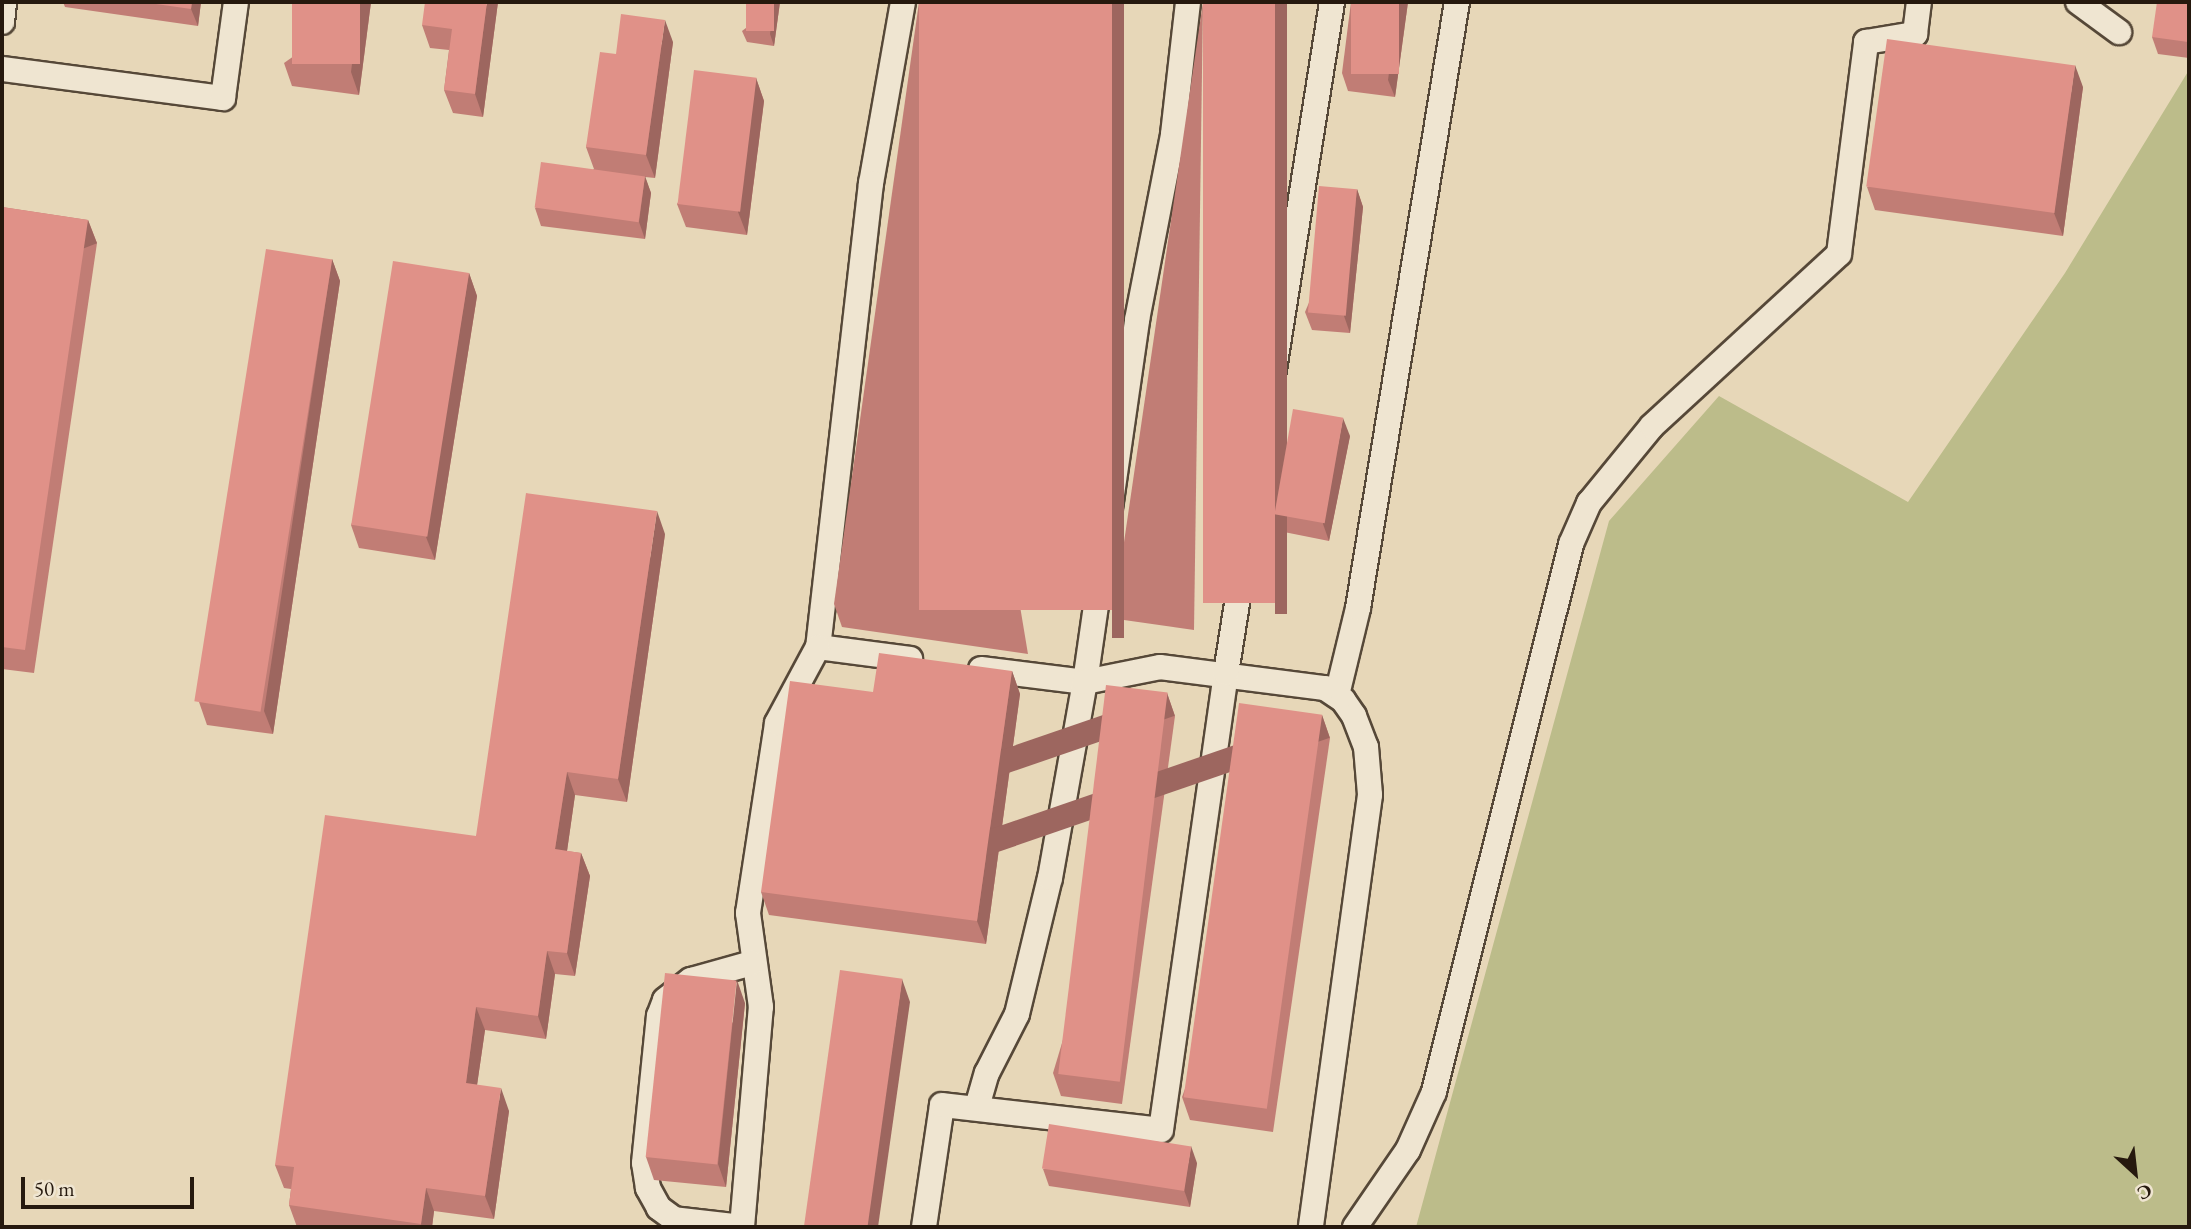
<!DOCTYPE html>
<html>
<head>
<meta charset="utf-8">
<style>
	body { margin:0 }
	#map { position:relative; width:2191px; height:1229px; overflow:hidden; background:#e7d7b8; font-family:"EB Garamond",serif }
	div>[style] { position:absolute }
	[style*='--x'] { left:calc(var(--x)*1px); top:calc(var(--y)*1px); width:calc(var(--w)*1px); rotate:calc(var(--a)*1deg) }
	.green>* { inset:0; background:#bcbc8a }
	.roads { filter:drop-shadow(2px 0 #564838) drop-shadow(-2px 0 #564838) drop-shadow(0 2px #564838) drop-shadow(0 -2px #564838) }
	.minor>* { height:24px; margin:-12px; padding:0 12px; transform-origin:12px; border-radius:12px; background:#efe5d1 }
	.wall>* { inset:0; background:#c17d75 }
	.shaded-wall>* { inset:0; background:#9d665f; transform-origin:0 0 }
	.building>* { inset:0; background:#e09188; transform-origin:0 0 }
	span { translate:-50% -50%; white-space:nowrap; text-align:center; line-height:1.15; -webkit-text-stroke:5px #efe5d1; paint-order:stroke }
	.frame { position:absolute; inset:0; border:4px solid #26190e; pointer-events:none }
	.north { position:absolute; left:2100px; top:1138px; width:70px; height:70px; -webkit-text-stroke:5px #efe5d1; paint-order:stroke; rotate:153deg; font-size:19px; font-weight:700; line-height:28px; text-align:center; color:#26190e }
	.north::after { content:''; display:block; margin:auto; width:24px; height:32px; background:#26190e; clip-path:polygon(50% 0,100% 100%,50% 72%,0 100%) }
	.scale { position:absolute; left:21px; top:1177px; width:173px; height:32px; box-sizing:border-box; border:4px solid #26190e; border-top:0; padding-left:9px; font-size:21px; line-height:24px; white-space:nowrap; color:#26190e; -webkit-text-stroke:5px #efe5d1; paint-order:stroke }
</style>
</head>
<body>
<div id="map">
	<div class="green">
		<div style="clip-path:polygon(2189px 70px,2189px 1227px,1416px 1227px,1609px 521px,1719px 396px,1908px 502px,2065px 273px)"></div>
	</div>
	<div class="roads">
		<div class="minor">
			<div style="--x:903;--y:2;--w:184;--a:100"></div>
			<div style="--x:871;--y:183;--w:467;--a:96.5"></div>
			<div style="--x:818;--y:647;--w:93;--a:7.4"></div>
			<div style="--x:2078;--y:2;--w:51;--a:36.2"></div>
			<div style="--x:2;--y:22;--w:20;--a:-84"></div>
			<div style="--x:2;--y:69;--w:223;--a:7.5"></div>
			<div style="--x:223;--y:98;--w:97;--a:-82.3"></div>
			<div style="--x:981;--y:669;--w:105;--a:7.1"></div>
			<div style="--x:1085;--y:682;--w:366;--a:-81.8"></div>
			<div style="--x:1137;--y:320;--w:189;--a:-79"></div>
			<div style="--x:1173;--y:134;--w:133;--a:-83.5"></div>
			<div style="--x:1337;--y:695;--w:89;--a:-76.4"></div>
			<div style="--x:1358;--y:608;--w:614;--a:-80.72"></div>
			<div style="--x:977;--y:1107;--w:35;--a:-74"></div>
			<div style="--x:987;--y:1073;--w:66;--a:-63"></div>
			<div style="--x:1017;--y:1014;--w:140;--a:-76.4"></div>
			<div style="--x:1050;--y:878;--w:199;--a:-79.9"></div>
			<div style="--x:1085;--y:682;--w:76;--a:-11.3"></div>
			<div style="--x:1160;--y:667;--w:166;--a:7.3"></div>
			<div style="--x:1325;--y:688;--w:22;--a:34"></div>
			<div style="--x:1343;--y:700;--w:19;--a:55"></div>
			<div style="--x:1354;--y:716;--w:33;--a:69"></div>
			<div style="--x:1366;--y:747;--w:48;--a:85.2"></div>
			<div style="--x:1370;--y:795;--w:436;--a:97.8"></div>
			<div style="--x:742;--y:1227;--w:221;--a:-85.1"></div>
			<div style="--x:761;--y:1007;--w:95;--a:-97.9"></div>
			<div style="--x:748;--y:913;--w:192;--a:-81.3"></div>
			<div style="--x:777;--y:723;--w:86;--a:-61.7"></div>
			<div style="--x:742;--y:1227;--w:68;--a:-173.3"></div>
			<div style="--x:674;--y:1219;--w:19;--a:-144"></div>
			<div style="--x:659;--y:1208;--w:23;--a:-119"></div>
			<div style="--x:648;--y:1188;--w:25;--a:-99"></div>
			<div style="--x:644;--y:1163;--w:148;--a:-84.2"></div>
			<div style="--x:659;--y:1016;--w:17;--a:-69"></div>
			<div style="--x:665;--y:1000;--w:33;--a:-38"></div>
			<div style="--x:691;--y:980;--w:63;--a:-15.6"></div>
			<div style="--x:924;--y:1227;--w:123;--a:-81.6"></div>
			<div style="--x:942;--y:1105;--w:220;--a:6.5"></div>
			<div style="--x:1161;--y:1130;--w:462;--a:-81.9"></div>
			<div style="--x:1226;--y:673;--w:679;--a:-81.02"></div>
			<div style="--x:1355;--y:1227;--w:93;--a:-55.5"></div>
			<div style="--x:1408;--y:1150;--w:64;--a:-65.9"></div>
			<div style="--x:1434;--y:1092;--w:565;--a:-75.96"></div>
			<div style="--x:1571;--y:544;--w:45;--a:-66.3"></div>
			<div style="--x:1589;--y:503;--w:99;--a:-50.7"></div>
			<div style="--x:1652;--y:426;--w:254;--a:-42.6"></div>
			<div style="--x:1839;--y:254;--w:214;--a:-82.7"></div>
			<div style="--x:1866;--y:42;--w:50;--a:-9.3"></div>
			<div style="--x:1915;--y:34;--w:32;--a:-83"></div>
		</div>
	</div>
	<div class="wall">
		<div style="clip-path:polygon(63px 2px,201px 2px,198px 26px,65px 7px)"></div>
		<div style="clip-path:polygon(371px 2px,359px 95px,292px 86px,284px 63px)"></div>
		<div style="clip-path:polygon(498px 2px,483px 117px,453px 113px,444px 90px,449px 50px,430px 48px,422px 25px)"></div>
		<div style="clip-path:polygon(780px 2px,774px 46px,747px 42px,742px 31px)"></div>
		<div style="clip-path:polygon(919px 2px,1028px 654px,842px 627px,834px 604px)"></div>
		<div style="clip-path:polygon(1203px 2px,1194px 630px,1124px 620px,1116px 597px)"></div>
		<div style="clip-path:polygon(1351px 2px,1408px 2px,1395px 97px,1348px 91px,1342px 73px)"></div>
		<div style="clip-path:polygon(2189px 2px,2189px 58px,2158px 54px,2152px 37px)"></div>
		<div style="clip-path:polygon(673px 42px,655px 178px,645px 177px,651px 193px,645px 239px,541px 226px,535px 208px,594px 169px,586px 147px,616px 54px)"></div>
		<div style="clip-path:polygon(756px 78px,764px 101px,747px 235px,686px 227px,677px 204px)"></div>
		<div style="clip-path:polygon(2083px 87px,2063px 236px,1875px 210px,1867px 187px)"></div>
		<div style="clip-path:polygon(1357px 189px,1363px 207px,1350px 333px,1312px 330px,1305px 312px)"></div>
		<div style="clip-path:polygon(2px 207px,88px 220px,97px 243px,34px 673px,2px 669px)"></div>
		<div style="clip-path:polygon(332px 259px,340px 281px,273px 734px,207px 725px,199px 702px)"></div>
		<div style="clip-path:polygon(469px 273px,477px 296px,435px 560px,359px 548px,351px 525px)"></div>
		<div style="clip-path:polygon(1350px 436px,1329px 541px,1279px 531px,1272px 514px)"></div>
		<div style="clip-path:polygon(665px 534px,627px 802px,575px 795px,567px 851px,581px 853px,590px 876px,575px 976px,555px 974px,546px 1039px,485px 1030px,477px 1085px,509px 1111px,494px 1219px,434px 1211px,432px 1227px,297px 1227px,289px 1205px,291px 1189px,284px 1188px,275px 1165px,476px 836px)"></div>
		<div style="clip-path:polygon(1012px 671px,1020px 694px,986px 944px,769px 915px,761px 892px,873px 692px)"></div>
		<div style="clip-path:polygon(1167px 693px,1175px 716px,1122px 1104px,1061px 1096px,1053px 1073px)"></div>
		<div style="clip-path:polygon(1322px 715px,1330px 738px,1273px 1132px,1190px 1120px,1182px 1097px)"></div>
		<div style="clip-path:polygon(745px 1003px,726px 1187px,654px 1180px,646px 1157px)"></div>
		<div style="clip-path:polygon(1197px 1163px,1190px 1207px,1049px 1186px,1043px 1169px)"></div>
	</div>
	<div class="shaded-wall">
		<div style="clip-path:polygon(192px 2px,201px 2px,198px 26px,191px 9px)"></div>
		<div style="clip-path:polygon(360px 2px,371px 2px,359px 95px,351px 72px)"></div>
		<div style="clip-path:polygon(487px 2px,498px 2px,483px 117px,475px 94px)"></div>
		<div style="clip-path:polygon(774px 2px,780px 2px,774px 46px,770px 34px)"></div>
		<div style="left:1112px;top:2px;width:12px;height:636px"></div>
		<div style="left:1275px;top:2px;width:12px;height:612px"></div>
		<div style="clip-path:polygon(1399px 2px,1408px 2px,1395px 97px,1388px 80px)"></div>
		<div style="clip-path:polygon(665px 20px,673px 42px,655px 178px,646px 155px)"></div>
		<div style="clip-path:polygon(2075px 65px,2083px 87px,2063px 236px,2054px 213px)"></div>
		<div style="clip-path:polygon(756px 78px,764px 101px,747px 235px,738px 212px)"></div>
		<div style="clip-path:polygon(645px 176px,651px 193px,645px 239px,639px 222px)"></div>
		<div style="clip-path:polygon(1357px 189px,1363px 207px,1350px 333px,1344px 316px)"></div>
		<div style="left:88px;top:220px;width:25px;height:435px;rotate:69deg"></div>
		<div style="clip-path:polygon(332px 259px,340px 281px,273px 734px,264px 711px)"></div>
		<div style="clip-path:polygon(469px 273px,477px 296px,435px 560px,426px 537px)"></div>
		<div style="clip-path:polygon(1343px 418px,1350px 436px,1329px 541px,1323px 524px)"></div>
		<div style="clip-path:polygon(657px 511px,665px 534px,627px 802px,618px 779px)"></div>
		<div style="clip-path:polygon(1012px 671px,1020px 694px,986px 944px,977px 921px)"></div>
		<div style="left:1167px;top:693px;width:24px;height:392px;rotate:71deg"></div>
		<div style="left:1322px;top:715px;width:24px;height:398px;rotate:71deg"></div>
		<div style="clip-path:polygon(567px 772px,575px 795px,564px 872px,555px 849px)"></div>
		<div style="clip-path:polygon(581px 853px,590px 876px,575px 976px,567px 953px)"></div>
		<div style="clip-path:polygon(547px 951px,555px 974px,546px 1039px,538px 1016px)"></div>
		<div style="clip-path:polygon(902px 979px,910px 1002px,878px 1227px,866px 1227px)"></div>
		<div style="clip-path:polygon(737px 980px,745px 1003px,726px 1187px,718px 1164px)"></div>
		<div style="clip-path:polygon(476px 1007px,485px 1030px,474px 1106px,466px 1083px)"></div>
		<div style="clip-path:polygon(501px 1088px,509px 1111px,494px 1219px,485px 1196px)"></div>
		<div style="clip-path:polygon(1191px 1146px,1197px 1163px,1190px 1207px,1184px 1190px)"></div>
		<div style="clip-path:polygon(426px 1188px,434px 1211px,432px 1227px,422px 1227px,421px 1224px)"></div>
	</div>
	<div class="building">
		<div style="clip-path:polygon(142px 2px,192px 2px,191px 9px)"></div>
		<div style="left:292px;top:2px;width:68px;height:62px"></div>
		<div style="clip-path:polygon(425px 2px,487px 2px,475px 94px,444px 90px,452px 29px,422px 25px)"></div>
		<div style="left:746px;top:2px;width:28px;height:29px"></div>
		<div style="left:919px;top:2px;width:193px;height:608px"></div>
		<div style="left:1203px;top:2px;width:72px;height:601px"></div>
		<div style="left:1351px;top:2px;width:48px;height:72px"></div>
		<div style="clip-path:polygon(2157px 2px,2189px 2px,2188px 42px,2152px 37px)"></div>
		<div style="clip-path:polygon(621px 14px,665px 20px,646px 155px,586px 147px,600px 52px,616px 54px)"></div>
		<div style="left:1887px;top:39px;width:190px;height:149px;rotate:8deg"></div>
		<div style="left:694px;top:70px;width:63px;height:135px;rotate:7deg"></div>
		<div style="left:541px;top:162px;width:105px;height:46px;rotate:8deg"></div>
		<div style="left:1319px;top:186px;width:38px;height:127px;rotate:5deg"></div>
		<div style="clip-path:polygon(2px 207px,88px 220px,25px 650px,2px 647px)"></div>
		<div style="left:266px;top:249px;width:67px;height:458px;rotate:9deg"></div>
		<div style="left:393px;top:261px;width:77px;height:267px;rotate:9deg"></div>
		<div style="left:1293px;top:409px;width:51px;height:107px;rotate:10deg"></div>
		<div style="clip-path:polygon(526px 493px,657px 511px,618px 779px,567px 772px,555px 849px,581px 853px,567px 953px,547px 951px,538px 1016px,476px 1007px,466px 1083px,501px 1088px,485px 1196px,426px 1188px,421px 1224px,289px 1205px,294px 1167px,275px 1165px,325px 815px,476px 836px)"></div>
		<div style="clip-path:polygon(879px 653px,1012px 671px,977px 921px,761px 892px,790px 681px,873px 692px)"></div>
		<div style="left:1106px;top:685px;width:62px;height:392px;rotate:7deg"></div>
		<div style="left:1239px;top:703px;width:84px;height:398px;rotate:8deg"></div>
		<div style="left:840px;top:970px;width:63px;height:260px;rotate:8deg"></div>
		<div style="left:665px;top:973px;width:72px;height:185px;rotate:6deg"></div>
		<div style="left:1049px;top:1124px;width:144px;height:45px;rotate:9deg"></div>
	</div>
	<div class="frame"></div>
	<div class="north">С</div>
	<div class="scale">50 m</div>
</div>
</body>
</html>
